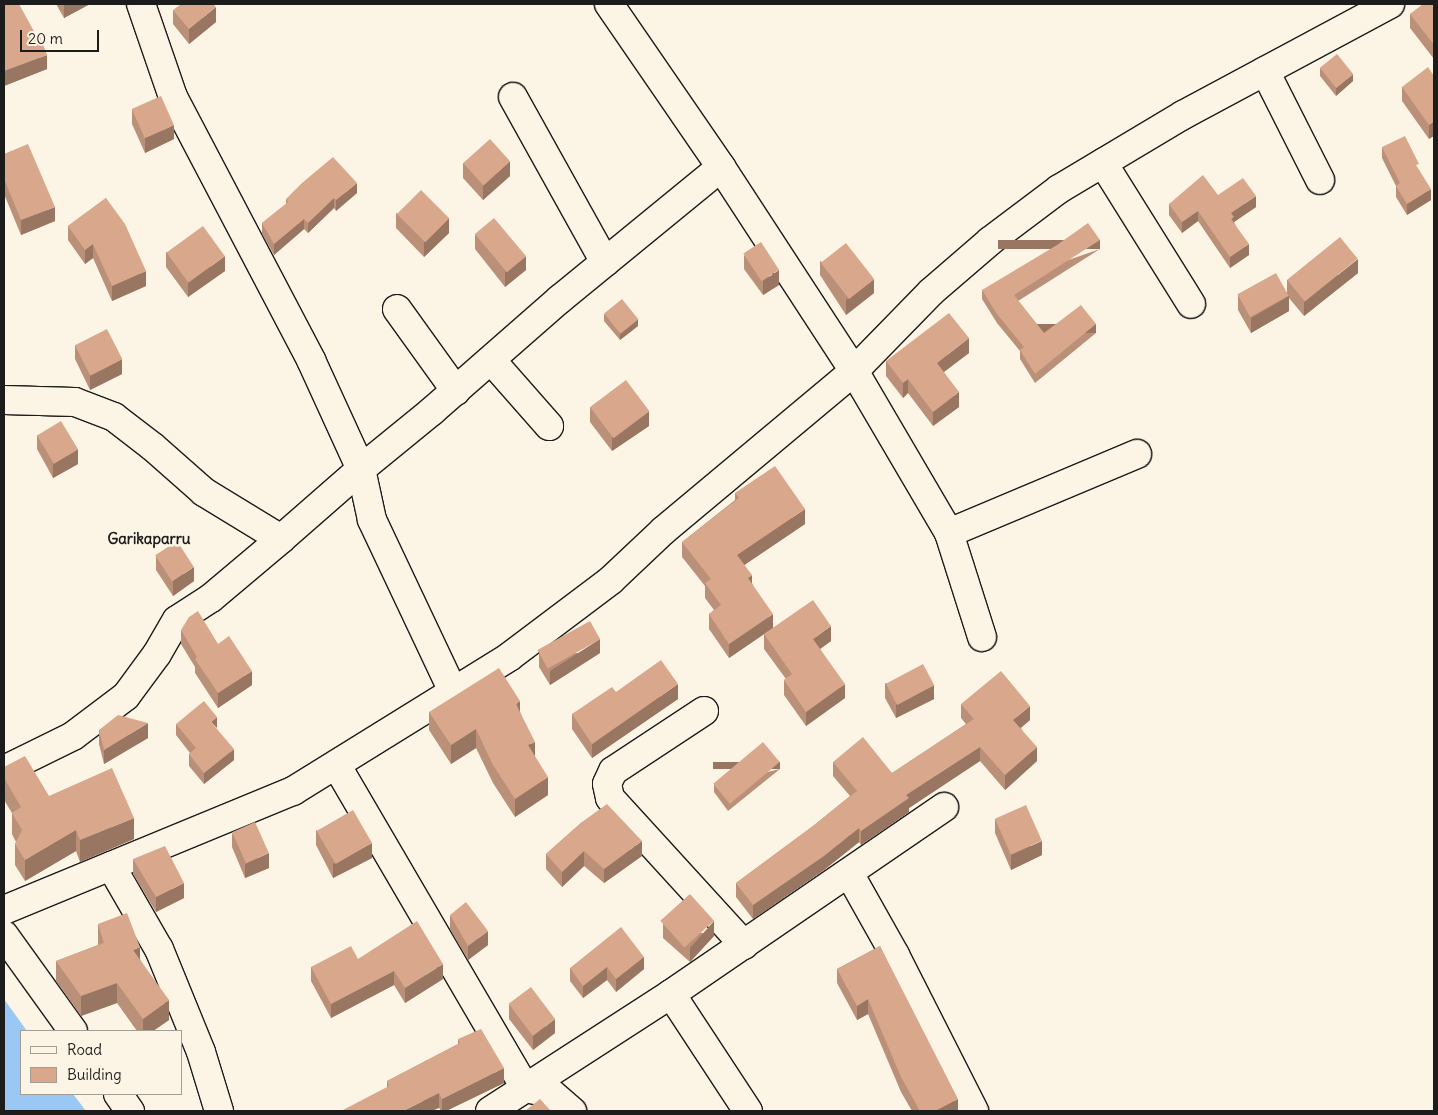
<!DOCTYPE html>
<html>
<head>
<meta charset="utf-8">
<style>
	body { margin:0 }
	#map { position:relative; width:1438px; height:1115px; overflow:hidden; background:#fcf5e5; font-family:Delius,sans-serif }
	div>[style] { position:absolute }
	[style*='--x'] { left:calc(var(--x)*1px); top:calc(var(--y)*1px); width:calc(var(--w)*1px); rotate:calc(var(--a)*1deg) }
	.water>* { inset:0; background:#99c8f4 }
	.roads { filter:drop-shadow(1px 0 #1c1c1c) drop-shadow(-1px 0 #1c1c1c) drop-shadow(0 1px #1c1c1c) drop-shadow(0 -1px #1c1c1c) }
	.minor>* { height:28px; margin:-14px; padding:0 14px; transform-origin:14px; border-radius:14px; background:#fcf5e5 }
	.wall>* { inset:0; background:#bb9078 }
	.shaded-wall>* { inset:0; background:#987662; transform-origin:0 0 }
	.building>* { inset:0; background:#d9a88c; transform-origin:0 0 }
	span { translate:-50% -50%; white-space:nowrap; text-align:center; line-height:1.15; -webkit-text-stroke:5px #fcf5e5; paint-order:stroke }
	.quarter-label { font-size:15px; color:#1c1c1c; font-weight:700 }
	.frame { position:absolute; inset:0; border:5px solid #1c1c1c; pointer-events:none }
	.legend { position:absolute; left:20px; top:1030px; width:162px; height:65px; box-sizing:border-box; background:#fcf5e5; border:1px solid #a29e95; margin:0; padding:6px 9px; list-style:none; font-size:15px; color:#1c1c1c }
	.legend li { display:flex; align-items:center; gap:10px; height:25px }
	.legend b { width:25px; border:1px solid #a29e95 }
	.scale { position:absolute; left:20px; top:30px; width:79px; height:22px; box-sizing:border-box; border:2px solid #1c1c1c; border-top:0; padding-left:6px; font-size:15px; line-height:18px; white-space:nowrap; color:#1c1c1c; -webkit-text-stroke:4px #fcf5e5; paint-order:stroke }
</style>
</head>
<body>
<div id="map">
	<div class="water">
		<div style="clip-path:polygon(4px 999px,27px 1031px,21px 1031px,21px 1094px,73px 1094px,86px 1111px,4px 1111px)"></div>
	</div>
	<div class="roads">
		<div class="minor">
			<div style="--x:141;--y:4;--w:98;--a:71"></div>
			<div style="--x:173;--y:97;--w:297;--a:62.3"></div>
			<div style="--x:311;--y:360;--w:120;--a:65.4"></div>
			<div style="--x:361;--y:469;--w:52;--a:77.8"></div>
			<div style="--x:372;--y:520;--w:189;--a:64.7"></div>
			<div style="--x:609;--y:4;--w:198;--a:55.5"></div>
			<div style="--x:721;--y:167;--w:244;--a:56.9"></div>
			<div style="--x:854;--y:371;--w:188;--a:59.6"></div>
			<div style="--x:1265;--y:71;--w:122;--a:63.2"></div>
			<div style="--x:513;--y:97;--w:189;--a:60.9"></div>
			<div style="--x:1103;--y:163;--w:166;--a:58"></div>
			<div style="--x:397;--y:309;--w:101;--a:54.3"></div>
			<div style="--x:491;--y:360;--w:88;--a:48.7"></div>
			<div style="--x:4;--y:400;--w:71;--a:1.6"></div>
			<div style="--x:75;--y:402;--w:42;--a:21"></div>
			<div style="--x:114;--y:417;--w:49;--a:37.6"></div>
			<div style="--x:153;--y:447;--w:68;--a:41.4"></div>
			<div style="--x:204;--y:492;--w:90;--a:31.4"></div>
			<div style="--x:982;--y:637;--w:109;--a:-107.6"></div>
			<div style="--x:949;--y:533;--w:204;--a:-22.8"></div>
			<div style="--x:704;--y:711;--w:109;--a:146.6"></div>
			<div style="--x:613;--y:771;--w:14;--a:115"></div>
			<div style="--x:607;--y:784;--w:14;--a:78"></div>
			<div style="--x:610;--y:798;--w:199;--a:47.6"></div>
			<div style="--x:337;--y:766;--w:373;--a:59.7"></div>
			<div style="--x:525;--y:1088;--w:26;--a:11"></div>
			<div style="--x:551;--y:1093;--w:28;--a:41"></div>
			<div style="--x:4;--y:770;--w:77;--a:-26.2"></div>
			<div style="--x:73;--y:736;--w:66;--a:-37"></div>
			<div style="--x:126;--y:696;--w:52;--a:-53.6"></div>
			<div style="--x:157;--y:654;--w:39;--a:-60"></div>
			<div style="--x:177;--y:620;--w:40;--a:-32.9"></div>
			<div style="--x:211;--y:598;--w:92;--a:-40.1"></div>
			<div style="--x:281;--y:539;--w:106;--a:-41.2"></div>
			<div style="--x:361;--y:469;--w:92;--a:-39.2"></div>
			<div style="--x:432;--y:411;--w:170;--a:-41.2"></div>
			<div style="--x:560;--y:299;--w:208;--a:-39.3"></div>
			<div style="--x:111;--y:866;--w:96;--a:60"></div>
			<div style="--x:159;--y:949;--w:111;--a:67.8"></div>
			<div style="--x:201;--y:1052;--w:62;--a:73"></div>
			<div style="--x:849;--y:873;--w:94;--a:60.7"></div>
			<div style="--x:895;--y:955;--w:175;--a:63.1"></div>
			<div style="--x:4;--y:910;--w:313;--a:-22.4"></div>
			<div style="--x:293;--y:791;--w:254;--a:-31.8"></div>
			<div style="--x:509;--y:657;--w:128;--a:-37"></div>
			<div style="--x:611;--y:580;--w:73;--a:-43.3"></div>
			<div style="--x:664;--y:530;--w:248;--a:-39.9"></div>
			<div style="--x:854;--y:371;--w:110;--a:-45.7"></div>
			<div style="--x:931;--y:292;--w:78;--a:-40.8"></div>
			<div style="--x:990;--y:241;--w:86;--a:-37"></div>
			<div style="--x:1059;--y:189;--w:144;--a:-30.8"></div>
			<div style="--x:1183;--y:115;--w:235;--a:-28.2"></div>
			<div style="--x:4;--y:935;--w:118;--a:54.3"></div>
			<div style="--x:671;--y:994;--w:140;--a:56.7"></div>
			<div style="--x:118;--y:1094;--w:21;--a:55"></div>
			<div style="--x:490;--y:1111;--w:216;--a:-32.9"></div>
			<div style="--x:671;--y:994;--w:331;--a:-34.4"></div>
		</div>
	</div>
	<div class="wall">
		<div style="clip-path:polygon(4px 4px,47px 69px,4px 86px)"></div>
		<div style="clip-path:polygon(56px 4px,90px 4px,64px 18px)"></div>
		<div style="clip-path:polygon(1434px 4px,1434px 59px,1410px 28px,1410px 14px)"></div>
		<div style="clip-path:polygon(173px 10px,216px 22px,189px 44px,173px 24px)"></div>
		<div style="clip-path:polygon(1320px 68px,1353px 81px,1336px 96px,1320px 76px)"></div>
		<div style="clip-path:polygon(1434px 76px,1429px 139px,1402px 101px,1402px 87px)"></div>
		<div style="clip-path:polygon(132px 109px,174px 139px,145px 153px,132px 124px)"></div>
		<div style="clip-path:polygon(1382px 147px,1419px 170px,1431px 200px,1407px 215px,1396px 197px,1396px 186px,1382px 158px)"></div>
		<div style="clip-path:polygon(4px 154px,55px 221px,21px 235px,4px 194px)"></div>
		<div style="clip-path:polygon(463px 163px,510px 176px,483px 200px,463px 178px)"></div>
		<div style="clip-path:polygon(357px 193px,336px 211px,334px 208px,308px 233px,304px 229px,274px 255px,262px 234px,262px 223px,286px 204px,286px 199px)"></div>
		<div style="clip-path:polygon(1218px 195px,1256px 207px,1234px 222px,1249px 255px,1230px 268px,1198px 221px,1182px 233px,1169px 215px,1169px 204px)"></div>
		<div style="clip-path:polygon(106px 198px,146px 286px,112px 301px,93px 258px,85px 264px,68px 240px,68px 226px)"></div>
		<div style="clip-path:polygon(396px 213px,449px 233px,424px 257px,396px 228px)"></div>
		<div style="clip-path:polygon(475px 234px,526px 270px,505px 287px,475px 249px)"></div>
		<div style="clip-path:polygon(1100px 249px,1018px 301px,1044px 333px,1096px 333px,1035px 383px,1020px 359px,1020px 351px,997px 323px,982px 299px,982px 290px)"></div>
		<div style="clip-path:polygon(166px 252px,225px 271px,188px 297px,166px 267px)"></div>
		<div style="clip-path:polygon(744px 255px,779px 285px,763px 295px,744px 269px)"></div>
		<div style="clip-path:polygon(820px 261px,874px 293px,846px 315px,820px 275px)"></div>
		<div style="clip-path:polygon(1358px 273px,1304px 316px,1289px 298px,1289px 311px,1251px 333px,1238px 310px,1238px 295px,1287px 292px,1287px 280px)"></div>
		<div style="clip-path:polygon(604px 314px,638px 326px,620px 340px,604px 321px)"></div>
		<div style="clip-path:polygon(75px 345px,122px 374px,90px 390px,75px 359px)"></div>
		<div style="clip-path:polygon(969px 353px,944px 372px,959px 407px,933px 426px,908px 393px,903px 398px,886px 376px,886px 361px)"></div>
		<div style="clip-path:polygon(590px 407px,649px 426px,612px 451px,590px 422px)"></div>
		<div style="clip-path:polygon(37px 435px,78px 464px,53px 478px,37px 449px)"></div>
		<div style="clip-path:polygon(735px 493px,805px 524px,744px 565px,752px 583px,773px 628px,831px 641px,820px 649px,845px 698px,806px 726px,784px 695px,784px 680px,786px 679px,764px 649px,764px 634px,729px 658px,709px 629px,709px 614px,714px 610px,705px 598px,705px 586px,682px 557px,682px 542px,735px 500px)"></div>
		<div style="clip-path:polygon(156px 556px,194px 581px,173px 596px,156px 570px)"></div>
		<div style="clip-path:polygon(181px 630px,218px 644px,252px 685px,218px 708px,195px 673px,195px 667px,181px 644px)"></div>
		<div style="clip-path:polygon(539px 653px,600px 653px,550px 685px,539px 667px)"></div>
		<div style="clip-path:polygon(885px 683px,934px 699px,896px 718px,885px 698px)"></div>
		<div style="clip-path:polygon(616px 692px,678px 699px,592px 758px,572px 729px,572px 714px)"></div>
		<div style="clip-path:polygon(961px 704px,1030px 720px,1021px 728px,1037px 761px,1005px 790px,980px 761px,909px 808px,909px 812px,861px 845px,859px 842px,824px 870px,753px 919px,736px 897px,736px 883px,813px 826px,850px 796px,833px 776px,833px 762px,892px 773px,966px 724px,961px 718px)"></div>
		<div style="clip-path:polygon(429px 712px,520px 712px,548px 795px,515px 817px,493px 783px,476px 748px,451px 764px,429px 730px)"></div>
		<div style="clip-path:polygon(176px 724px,217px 729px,234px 760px,204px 784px,189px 766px,189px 754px,190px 753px,176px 735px)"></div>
		<div style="clip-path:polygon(99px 730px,148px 738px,104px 764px,99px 744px)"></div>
		<div style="clip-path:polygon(4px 767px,49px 796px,134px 839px,80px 862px,76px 851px,25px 881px,15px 865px,15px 844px,16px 842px,12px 834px,12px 813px,4px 800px)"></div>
		<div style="clip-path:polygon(780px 769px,728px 811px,714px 792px,714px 785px)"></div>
		<div style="clip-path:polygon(995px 819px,1042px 855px,1011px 870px,995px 833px)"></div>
		<div style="clip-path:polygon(582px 822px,642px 856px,604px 883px,584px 866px,562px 887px,546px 869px,546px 854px)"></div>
		<div style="clip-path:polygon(316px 830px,372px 858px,333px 878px,316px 845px)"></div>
		<div style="clip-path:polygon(232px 833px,269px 868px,245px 878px,232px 847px)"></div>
		<div style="clip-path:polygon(133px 859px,184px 898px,156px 912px,133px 874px)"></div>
		<div style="clip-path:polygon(450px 915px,488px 945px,468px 960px,450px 929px)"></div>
		<div style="clip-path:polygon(663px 923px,714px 936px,690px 962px,663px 938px)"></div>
		<div style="clip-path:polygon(98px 924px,140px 959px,169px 1020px,153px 1031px,137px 1031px,117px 1003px,81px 1016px,56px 981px,56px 961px,98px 945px)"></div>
		<div style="clip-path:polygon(880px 946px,958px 1111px,912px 1111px,901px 1092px,868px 1014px,857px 1020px,837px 983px,837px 969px)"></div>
		<div style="clip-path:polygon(644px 957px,644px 969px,616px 992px,607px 980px,583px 998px,570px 981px,570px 968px)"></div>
		<div style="clip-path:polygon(358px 959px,443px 979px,405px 1003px,394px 985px,331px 1018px,311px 981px,311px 967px)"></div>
		<div style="clip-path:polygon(509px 1004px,555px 1033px,533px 1050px,509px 1019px)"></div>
		<div style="clip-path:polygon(458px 1039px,504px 1083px,446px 1111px,441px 1111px,439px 1108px,387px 1087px,387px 1081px,458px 1044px)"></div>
	</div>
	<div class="shaded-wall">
		<div style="clip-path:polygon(64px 4px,90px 4px,64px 18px)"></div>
		<div style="clip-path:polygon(216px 7px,216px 22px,189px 44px,189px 29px)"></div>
		<div style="clip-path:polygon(47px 55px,47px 69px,4px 86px,4px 71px)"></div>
		<div style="clip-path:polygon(1353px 74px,1353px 81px,1336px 96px,1336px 88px)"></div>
		<div style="clip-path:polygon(1434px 121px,1434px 136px,1429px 139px,1429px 125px)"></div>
		<div style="clip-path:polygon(174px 125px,174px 139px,145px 153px,145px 138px)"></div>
		<div style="clip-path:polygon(510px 161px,510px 176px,483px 200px,483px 186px)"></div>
		<div style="clip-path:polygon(357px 183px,357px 193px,336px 211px,336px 200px)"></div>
		<div style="clip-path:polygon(1431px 189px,1431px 200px,1407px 215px,1407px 204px)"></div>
		<div style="clip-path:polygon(1256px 196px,1256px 207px,1234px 222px,1234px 228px,1231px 213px)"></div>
		<div style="clip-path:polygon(334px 198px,334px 208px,308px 233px,308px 223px)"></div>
		<div style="clip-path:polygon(55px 207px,55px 221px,21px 235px,21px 220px)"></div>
		<div style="clip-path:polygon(1198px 211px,1198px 221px,1182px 233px,1182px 222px)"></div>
		<div style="clip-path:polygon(449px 218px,449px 233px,424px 257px,424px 242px)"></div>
		<div style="clip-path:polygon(304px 219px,304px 229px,274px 255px,274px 244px)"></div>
		<div style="left:1100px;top:240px;width:9px;height:102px;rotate:90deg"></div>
		<div style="clip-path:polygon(93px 244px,93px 258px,85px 264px,85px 250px)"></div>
		<div style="clip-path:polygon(1249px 244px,1249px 255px,1230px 268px,1230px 257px)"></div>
		<div style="clip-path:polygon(225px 256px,225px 271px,188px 297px,188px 283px)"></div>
		<div style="clip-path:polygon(526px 256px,526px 270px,505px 287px,505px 272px)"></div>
		<div style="clip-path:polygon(1358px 259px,1358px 273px,1304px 316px,1304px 302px)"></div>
		<div style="clip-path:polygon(779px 270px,779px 285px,763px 295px,763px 281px)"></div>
		<div style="clip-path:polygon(146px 271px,146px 286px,112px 301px,112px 286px)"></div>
		<div style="clip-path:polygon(874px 279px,874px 293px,846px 315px,846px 300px)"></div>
		<div style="clip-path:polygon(1289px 296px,1289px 311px,1251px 333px,1251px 318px)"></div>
		<div style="clip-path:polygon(638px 319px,638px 326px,620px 340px,620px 333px)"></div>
		<div style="left:1096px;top:324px;width:9px;height:79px;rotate:90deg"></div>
		<div style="clip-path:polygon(969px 338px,969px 353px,937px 377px,937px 363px)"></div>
		<div style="clip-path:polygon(122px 359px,122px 374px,90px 390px,90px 375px)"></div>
		<div style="clip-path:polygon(908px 379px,908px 393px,903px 398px,903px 383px)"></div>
		<div style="clip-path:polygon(959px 392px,959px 407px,933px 426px,933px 412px)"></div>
		<div style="clip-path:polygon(649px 411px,649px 426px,612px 451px,612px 437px)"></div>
		<div style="clip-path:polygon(78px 449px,78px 464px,53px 478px,53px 464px)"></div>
		<div style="clip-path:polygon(805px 509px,805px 524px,737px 570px,737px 555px)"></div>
		<div style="clip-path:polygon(194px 567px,194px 581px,173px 596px,173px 581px)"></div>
		<div style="clip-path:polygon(752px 575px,752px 590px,748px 578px)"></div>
		<div style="clip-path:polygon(773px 614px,773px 628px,729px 658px,729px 644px)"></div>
		<div style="clip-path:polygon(831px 626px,831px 641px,813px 654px,813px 639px)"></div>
		<div style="clip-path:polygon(600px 639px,600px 653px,550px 685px,550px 671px)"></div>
		<div style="clip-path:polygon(252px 671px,252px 685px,218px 708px,218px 693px)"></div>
		<div style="clip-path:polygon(678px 684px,678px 699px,592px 758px,592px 744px)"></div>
		<div style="clip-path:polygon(845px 684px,845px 698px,806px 726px,806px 712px)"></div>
		<div style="clip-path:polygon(934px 685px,934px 699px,896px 718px,896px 704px)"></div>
		<div style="clip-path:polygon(520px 701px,520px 720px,516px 704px)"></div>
		<div style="clip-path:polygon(1030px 706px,1030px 720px,1013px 734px,1013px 720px)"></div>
		<div style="clip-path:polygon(217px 717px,217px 728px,211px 722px)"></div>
		<div style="clip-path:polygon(148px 723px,148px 738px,104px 764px,104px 750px)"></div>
		<div style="clip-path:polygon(476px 729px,476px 748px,451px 764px,451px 745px)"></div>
		<div style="clip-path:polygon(535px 742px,535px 760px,528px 745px)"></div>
		<div style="clip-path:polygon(980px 747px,980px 761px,909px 808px,909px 812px,861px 845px,861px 831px,906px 795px)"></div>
		<div style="clip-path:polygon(1037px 747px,1037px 761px,1005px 790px,1005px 775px)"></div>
		<div style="clip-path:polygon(234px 749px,234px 760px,204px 784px,204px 773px)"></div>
		<div style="left:780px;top:762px;width:7px;height:67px;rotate:90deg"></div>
		<div style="clip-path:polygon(548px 777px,548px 795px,515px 817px,515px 799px)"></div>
		<div style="clip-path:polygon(134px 818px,134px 839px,80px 862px,80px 840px)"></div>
		<div style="clip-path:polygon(859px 828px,859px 842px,824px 870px,753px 919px,753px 905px)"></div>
		<div style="clip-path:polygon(76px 830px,76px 851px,25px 881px,25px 860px)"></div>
		<div style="clip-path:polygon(642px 841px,642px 856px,604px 883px,604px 869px)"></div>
		<div style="clip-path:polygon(1042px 841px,1042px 855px,1011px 870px,1011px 855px)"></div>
		<div style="clip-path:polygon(372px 843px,372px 858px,333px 878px,333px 864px)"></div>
		<div style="clip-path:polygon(584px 851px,584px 866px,562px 887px,562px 872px)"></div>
		<div style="clip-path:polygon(269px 853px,269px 868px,245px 878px,245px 864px)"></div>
		<div style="clip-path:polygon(184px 883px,184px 898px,156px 912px,156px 897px)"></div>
		<div style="clip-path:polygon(714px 921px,714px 936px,690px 962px,690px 948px)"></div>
		<div style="clip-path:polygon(488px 931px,488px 945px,468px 960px,468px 946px)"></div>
		<div style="clip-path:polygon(140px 947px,140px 967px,133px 950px)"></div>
		<div style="clip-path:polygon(644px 957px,644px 969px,616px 992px,616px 979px)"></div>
		<div style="clip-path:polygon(443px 964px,443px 979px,405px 1003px,405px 988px)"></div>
		<div style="clip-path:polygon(607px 967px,607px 980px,583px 998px,583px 986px)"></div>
		<div style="clip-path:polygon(394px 971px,394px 985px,331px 1018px,331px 1004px)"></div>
		<div style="clip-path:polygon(117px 983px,117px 1003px,81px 1016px,81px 996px)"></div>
		<div style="clip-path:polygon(868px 999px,868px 1014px,857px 1020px,857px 1006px)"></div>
		<div style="clip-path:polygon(169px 1000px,169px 1020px,153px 1031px,143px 1031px,143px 1019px)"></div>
		<div style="clip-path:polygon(555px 1019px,555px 1033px,533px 1050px,533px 1036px)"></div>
		<div style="clip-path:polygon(504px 1068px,504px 1083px,446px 1111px,442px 1111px,442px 1099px)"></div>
		<div style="clip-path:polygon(439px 1093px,439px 1108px,432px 1111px,403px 1111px)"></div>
		<div style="clip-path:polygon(958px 1099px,958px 1111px,935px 1111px)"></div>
	</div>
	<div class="building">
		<div style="clip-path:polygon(4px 4px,19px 4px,36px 35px,39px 34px,47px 55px,4px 71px)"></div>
		<div style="clip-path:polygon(181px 4px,213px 4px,216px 7px,189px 29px,173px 10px)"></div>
		<div style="clip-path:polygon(1423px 4px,1434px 4px,1434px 45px,1410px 14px)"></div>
		<div style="left:1337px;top:54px;width:26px;height:22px;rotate:51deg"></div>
		<div style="clip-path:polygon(1428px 67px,1434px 76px,1434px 121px,1429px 125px,1402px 87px)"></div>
		<div style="left:161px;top:96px;width:32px;height:32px;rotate:66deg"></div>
		<div style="clip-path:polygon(1405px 136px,1419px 164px,1416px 165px,1431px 189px,1407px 204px,1396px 186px,1400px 183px,1382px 147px)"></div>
		<div style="left:490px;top:139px;width:30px;height:36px;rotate:48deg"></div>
		<div style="clip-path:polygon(28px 144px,55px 207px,21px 220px,4px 179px,4px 154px)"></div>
		<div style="clip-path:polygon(333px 157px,357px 183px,336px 200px,334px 198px,308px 223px,304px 219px,274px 244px,262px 223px,288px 202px,286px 199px,302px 183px)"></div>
		<div style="clip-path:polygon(1203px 175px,1218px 195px,1243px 178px,1256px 196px,1231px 213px,1234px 217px,1231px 219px,1249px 244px,1230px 257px,1198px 211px,1182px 222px,1169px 204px)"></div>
		<div style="left:421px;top:190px;width:40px;height:34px;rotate:45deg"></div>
		<div style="clip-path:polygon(106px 198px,125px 224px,146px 271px,112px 286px,93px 244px,85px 250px,68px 226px)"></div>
		<div style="left:494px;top:218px;width:50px;height:25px;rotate:50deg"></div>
		<div style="clip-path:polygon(1088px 223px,1100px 240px,1014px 295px,1044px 333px,1081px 305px,1096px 324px,1035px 374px,1020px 350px,1024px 347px,997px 314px,982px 290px,1057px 245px)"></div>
		<div style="left:203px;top:226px;width:37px;height:45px;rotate:54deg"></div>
		<div style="left:1340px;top:237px;width:28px;height:68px;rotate:51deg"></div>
		<div style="left:761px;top:242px;width:33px;height:21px;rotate:57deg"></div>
		<div style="left:846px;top:243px;width:46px;height:32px;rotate:52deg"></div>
		<div style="left:1276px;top:273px;width:26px;height:44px;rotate:61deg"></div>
		<div style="left:622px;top:299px;width:26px;height:23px;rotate:51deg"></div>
		<div style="clip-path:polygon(949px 313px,969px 338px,937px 363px,959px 392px,933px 412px,908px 379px,903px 383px,886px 361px)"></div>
		<div style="left:107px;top:329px;width:34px;height:36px;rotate:63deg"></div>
		<div style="left:626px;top:380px;width:39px;height:45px;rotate:53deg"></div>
		<div style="left:61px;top:421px;width:33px;height:28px;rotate:59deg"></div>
		<div style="clip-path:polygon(775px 466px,805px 509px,737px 555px,752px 575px,748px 578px,773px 614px,729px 644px,709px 614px,721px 605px,705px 583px,711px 579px,682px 542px,739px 498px,735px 493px)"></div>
		<div style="left:177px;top:541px;width:31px;height:26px;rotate:57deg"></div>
		<div style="clip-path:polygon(813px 600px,831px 626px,813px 639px,845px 684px,806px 712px,784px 680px,792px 674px,764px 634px)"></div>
		<div style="clip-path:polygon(198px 611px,218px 644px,229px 636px,252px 671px,218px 693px,195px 659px,197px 657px,181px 630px,189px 617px)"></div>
		<div style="left:590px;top:621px;width:21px;height:60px;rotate:61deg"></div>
		<div style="clip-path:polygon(661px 660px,678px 684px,592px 744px,572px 714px,612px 687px,616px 692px)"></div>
		<div style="left:923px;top:664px;width:24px;height:42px;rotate:62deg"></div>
		<div style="clip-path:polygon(499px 668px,520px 701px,516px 704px,535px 742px,528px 745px,548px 777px,515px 799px,493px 765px,476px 729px,451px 745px,429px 712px)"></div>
		<div style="clip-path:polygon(1001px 671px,1030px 706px,1013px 720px,1037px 747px,1005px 775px,980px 747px,906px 795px,909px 798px,861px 831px,859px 828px,824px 856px,753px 905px,736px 883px,813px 826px,857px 791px,833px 762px,863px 737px,892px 773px,974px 719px,961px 704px)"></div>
		<div style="clip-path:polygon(204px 701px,217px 717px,211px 722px,234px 749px,204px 773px,189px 754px,196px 748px,176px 724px)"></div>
		<div style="clip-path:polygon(118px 715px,148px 723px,104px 750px,99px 730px)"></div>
		<div style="left:763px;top:742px;width:26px;height:65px;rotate:50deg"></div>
		<div style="clip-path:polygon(25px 756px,49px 796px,112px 768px,134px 818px,80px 840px,76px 830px,25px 860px,15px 844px,22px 830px,12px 813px,21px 807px,4px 778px,4px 767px)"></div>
		<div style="clip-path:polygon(607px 804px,642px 841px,604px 869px,584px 851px,562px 872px,546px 854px,582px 822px)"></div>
		<div style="left:1026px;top:805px;width:39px;height:34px;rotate:66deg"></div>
		<div style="left:353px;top:810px;width:38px;height:42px;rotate:60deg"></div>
		<div style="left:255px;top:822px;width:34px;height:25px;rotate:66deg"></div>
		<div style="clip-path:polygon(165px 846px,184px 883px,156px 897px,133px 859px)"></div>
		<div style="left:690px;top:894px;width:36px;height:40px;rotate:48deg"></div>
		<div style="clip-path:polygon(466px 902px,488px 931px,468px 946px,450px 915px)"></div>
		<div style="clip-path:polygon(127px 913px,140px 947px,133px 950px,169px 1000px,143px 1019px,117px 983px,81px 996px,56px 961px,104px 943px,98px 924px)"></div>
		<div style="clip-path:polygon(417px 921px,443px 964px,405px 988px,394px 971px,331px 1004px,311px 967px,351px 946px,358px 959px)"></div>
		<div style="clip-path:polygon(621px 927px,644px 957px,616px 979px,607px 967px,583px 986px,570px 968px)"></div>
		<div style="clip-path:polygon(880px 946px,958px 1099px,935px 1111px,920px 1111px,901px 1077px,868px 999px,857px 1006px,837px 969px)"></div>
		<div style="left:531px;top:987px;width:40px;height:28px;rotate:53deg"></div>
		<div style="clip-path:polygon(481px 1029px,504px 1068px,442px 1099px,439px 1093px,403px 1111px,341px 1111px,389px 1086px,387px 1081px,460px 1043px,458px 1039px)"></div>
		<div style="clip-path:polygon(540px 1099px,551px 1111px,525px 1111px)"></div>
	</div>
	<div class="quarter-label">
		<span style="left:149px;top:539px">Garikaparru</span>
	</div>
	<div class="frame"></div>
	<ul class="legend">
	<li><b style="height:6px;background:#fcf5e5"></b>Road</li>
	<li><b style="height:14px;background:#d9a88c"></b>Building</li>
	</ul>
	<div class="scale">20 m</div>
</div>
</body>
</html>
